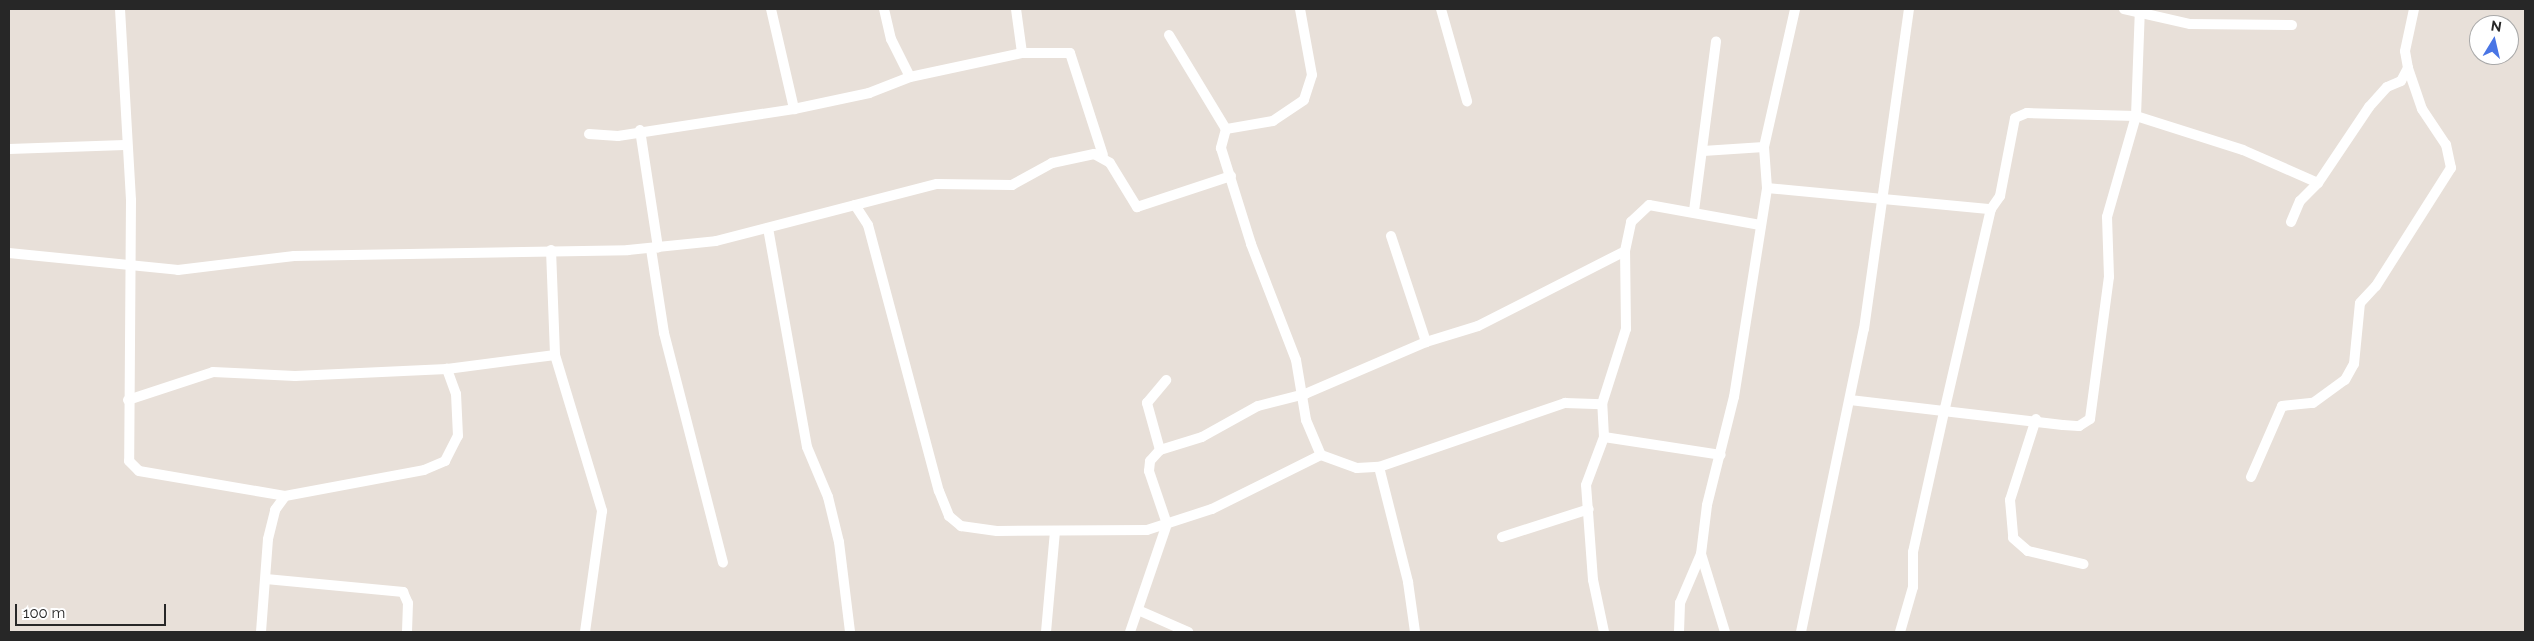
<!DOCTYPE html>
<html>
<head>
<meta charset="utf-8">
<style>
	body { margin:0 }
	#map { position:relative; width:2534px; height:641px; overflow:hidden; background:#e8e0d9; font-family:Raleway,sans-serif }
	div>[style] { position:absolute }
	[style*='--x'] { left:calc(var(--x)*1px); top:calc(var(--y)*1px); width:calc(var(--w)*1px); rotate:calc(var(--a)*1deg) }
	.minor>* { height:10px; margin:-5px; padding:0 5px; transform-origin:5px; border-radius:5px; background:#fff }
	span { translate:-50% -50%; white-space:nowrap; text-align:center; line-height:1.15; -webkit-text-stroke:4.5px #fff; paint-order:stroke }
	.frame { position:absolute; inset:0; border:10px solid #272727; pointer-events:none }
	.north { position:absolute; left:2469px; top:15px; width:50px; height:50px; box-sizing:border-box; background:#fff; border:1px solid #a9a9a9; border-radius:50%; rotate:9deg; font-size:14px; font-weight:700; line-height:20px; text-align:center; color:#272727 }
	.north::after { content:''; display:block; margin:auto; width:18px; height:22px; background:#4975e5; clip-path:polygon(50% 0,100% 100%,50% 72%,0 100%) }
	.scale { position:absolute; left:15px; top:604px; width:151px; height:22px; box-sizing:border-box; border:2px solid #272727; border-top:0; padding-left:6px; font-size:15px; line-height:18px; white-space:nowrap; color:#272727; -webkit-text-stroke:4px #fff; paint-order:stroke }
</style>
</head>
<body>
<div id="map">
	<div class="minor">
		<div style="--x:120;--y:9;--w:191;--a:86.7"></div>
		<div style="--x:131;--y:200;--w:261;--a:90.4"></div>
		<div style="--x:129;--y:461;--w:14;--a:45"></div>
		<div style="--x:139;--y:471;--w:148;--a:9.7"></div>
		<div style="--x:285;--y:496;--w:141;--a:-10.6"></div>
		<div style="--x:424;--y:470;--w:23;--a:-23"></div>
		<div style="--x:445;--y:461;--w:28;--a:-63"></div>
		<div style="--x:458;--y:436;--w:42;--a:-92.7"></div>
		<div style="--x:456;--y:394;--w:27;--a:-110"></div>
		<div style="--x:771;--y:9;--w:103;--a:77"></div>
		<div style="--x:884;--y:9;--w:31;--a:77"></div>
		<div style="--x:891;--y:39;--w:42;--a:63.4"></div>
		<div style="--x:1016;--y:9;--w:44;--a:82.2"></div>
		<div style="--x:1300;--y:9;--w:67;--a:79.7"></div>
		<div style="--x:1312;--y:75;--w:26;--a:108"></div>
		<div style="--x:1304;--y:100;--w:37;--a:146"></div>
		<div style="--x:1273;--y:121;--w:48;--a:170.3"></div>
		<div style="--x:1226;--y:129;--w:20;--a:105"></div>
		<div style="--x:1221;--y:148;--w:101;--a:72.6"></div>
		<div style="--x:1251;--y:244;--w:124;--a:68.8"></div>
		<div style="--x:1296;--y:360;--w:61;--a:80.5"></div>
		<div style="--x:1306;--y:420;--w:38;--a:67"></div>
		<div style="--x:1321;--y:455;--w:38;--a:20"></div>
		<div style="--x:1357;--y:468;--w:22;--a:-3"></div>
		<div style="--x:1379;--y:467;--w:197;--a:-19"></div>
		<div style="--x:1565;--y:403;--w:37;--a:2"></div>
		<div style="--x:1441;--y:9;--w:96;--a:74.2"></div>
		<div style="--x:2124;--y:9;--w:68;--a:12.8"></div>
		<div style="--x:2190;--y:24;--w:102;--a:0.6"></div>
		<div style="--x:1169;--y:35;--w:110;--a:58.8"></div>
		<div style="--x:640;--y:130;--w:119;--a:81.3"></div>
		<div style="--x:589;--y:134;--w:29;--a:4"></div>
		<div style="--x:618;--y:136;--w:178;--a:-8.7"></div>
		<div style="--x:794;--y:109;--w:77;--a:-12"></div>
		<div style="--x:869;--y:93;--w:44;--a:-21.3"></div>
		<div style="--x:910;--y:77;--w:115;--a:-12.1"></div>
		<div style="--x:1022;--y:53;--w:48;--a:0"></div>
		<div style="--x:1070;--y:53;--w:107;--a:72.1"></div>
		<div style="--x:9;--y:149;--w:116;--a:-2"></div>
		<div style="--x:1703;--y:151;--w:61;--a:-3.8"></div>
		<div style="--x:1767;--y:188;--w:225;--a:5.4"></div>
		<div style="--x:855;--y:205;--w:24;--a:57"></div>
		<div style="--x:868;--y:225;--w:275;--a:75.1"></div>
		<div style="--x:939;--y:491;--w:27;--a:68"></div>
		<div style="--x:949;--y:516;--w:16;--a:40"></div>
		<div style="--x:961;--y:526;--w:36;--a:8"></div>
		<div style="--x:997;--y:531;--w:150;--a:-0.4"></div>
		<div style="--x:1147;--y:530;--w:68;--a:-17.9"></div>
		<div style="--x:1212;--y:509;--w:122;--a:-26.4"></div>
		<div style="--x:1694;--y:211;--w:171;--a:-82.6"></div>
		<div style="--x:2291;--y:222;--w:23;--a:-67"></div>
		<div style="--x:2300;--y:201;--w:25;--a:-45"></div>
		<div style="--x:2318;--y:183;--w:92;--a:-56.1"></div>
		<div style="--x:2369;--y:107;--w:27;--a:-48"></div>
		<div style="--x:2387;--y:87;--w:15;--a:-23"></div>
		<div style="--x:2401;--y:81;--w:15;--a:-62"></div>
		<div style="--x:768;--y:228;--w:222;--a:79.9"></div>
		<div style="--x:807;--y:447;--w:54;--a:67.2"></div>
		<div style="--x:828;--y:497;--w:46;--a:76.3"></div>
		<div style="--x:839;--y:542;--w:91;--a:83"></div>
		<div style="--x:1391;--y:236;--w:112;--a:71.7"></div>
		<div style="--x:651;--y:249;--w:85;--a:81.2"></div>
		<div style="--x:664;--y:333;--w:237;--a:75.6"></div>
		<div style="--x:551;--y:250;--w:105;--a:87.8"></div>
		<div style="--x:555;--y:355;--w:163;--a:73.2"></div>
		<div style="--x:602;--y:511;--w:122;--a:98"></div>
		<div style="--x:9;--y:253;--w:170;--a:5.7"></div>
		<div style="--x:178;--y:270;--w:117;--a:-6.9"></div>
		<div style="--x:294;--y:256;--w:334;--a:-1"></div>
		<div style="--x:628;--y:250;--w:88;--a:-5.8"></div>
		<div style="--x:716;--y:241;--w:228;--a:-14.5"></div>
		<div style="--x:937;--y:184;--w:75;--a:0.8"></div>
		<div style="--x:1012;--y:185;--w:46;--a:-28.8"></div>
		<div style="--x:1052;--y:163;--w:43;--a:-12.1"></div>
		<div style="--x:1094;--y:154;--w:18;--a:29"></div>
		<div style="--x:1110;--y:163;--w:52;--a:58.5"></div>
		<div style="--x:1137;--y:207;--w:99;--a:-18.3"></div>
		<div style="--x:128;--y:400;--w:89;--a:-18.2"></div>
		<div style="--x:213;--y:372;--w:82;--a:2.8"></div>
		<div style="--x:295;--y:376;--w:152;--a:-2.6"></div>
		<div style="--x:447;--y:369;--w:109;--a:-7.4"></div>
		<div style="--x:1850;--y:400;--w:214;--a:6.7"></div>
		<div style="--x:2063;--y:425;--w:16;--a:4"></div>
		<div style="--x:2079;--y:426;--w:13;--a:-32"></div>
		<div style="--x:2090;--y:419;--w:143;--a:-82.4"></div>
		<div style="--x:2109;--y:277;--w:60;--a:-91.9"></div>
		<div style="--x:2107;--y:217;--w:105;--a:-74"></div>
		<div style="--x:2136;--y:116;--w:107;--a:-87.9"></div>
		<div style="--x:2036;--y:419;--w:85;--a:107.8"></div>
		<div style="--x:2010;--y:500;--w:38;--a:85"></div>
		<div style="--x:2013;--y:538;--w:20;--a:41"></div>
		<div style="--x:2028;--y:551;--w:57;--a:13.3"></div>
		<div style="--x:1604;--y:437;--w:118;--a:8.7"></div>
		<div style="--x:1160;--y:450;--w:49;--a:-105.5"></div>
		<div style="--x:1147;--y:403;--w:30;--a:-50"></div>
		<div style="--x:1379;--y:467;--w:119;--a:75.8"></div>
		<div style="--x:1408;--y:582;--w:50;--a:82"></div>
		<div style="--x:2251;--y:477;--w:77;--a:-66.4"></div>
		<div style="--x:2282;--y:406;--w:31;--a:-6"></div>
		<div style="--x:2313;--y:403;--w:39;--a:-36"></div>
		<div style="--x:2345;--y:380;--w:18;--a:-61"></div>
		<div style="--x:2354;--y:364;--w:61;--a:-84.4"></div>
		<div style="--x:2360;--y:303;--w:23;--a:-47"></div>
		<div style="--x:2376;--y:286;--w:140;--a:-57.6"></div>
		<div style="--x:2451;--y:168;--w:24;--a:-102"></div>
		<div style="--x:2446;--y:145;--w:43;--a:-123.7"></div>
		<div style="--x:2422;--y:109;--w:43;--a:-108.9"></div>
		<div style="--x:2408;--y:68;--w:17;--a:-100"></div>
		<div style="--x:2405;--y:51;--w:43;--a:-77.9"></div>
		<div style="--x:1502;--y:537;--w:91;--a:-17.8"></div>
		<div style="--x:1701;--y:554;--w:82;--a:72.9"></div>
		<div style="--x:266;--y:579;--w:138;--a:5.4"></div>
		<div style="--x:403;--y:592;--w:12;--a:66"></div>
		<div style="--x:408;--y:603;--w:29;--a:92"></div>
		<div style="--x:1138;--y:610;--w:55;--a:23.7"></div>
		<div style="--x:261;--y:632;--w:93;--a:-85.7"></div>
		<div style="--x:268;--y:539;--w:30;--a:-76"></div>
		<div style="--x:275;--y:510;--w:17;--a:-54"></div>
		<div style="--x:1046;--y:632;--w:100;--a:-84.9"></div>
		<div style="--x:1130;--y:632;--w:114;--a:-71.1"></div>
		<div style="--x:1167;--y:524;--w:56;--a:-108.8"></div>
		<div style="--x:1149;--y:471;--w:10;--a:-84"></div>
		<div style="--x:1150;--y:461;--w:15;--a:-48"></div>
		<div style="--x:1160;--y:450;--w:44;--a:-17.2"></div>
		<div style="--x:1202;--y:437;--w:64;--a:-29"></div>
		<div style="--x:1258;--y:406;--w:49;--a:-14.3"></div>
		<div style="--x:1305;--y:394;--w:132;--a:-23.3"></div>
		<div style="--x:1426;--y:342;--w:54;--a:-17.1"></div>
		<div style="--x:1478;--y:326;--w:165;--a:-27"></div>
		<div style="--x:1604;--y:632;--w:53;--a:-101.9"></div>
		<div style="--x:1593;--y:580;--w:95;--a:-94.2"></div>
		<div style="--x:1586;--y:485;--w:51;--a:-69.4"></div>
		<div style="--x:1604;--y:437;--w:33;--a:-93"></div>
		<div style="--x:1602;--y:404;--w:79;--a:-72.3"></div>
		<div style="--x:1626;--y:329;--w:78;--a:-90.7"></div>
		<div style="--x:1625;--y:251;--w:30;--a:-78"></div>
		<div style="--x:1631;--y:222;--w:25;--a:-43"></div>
		<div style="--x:1649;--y:205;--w:113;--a:10.2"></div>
		<div style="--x:1679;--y:632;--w:29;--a:-88"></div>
		<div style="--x:1680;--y:603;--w:53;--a:-66.8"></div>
		<div style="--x:1701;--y:554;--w:49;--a:-83"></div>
		<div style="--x:1707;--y:505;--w:111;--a:-76"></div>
		<div style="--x:1734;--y:397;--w:212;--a:-81"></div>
		<div style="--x:1767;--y:188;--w:41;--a:-94.2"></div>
		<div style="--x:1764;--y:147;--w:141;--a:-77.3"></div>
		<div style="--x:1801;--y:632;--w:309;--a:-78.3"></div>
		<div style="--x:1864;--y:329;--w:323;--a:-82"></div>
		<div style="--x:1900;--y:632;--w:47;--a:-73.9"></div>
		<div style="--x:1913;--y:587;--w:35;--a:-90"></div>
		<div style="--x:1913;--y:552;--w:148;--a:-77.5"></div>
		<div style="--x:1945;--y:408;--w:204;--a:-77"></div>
		<div style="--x:1991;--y:209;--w:16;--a:-55"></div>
		<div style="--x:2000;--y:196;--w:79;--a:-79.1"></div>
		<div style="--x:2015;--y:118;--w:13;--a:-23"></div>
		<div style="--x:2027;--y:113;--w:109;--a:1.6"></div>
		<div style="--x:2136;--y:116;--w:112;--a:17.6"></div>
		<div style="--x:2243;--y:150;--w:82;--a:23.7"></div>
	</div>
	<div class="frame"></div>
	<div class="north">N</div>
	<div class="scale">100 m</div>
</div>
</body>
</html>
